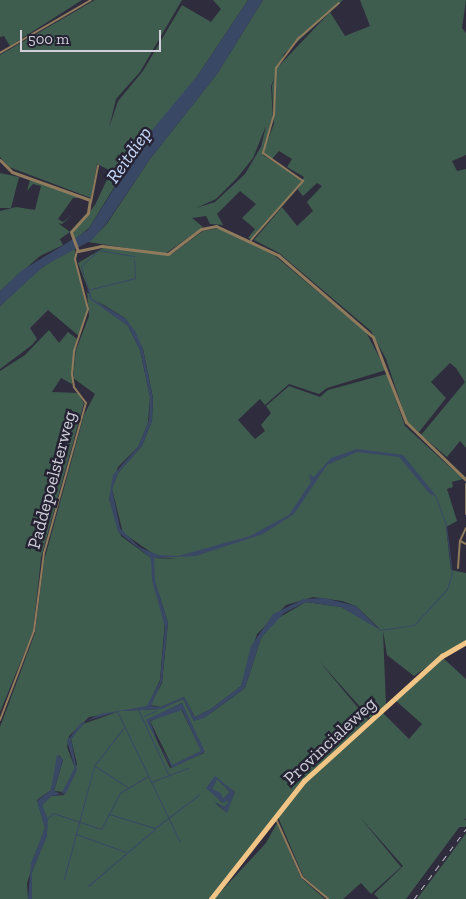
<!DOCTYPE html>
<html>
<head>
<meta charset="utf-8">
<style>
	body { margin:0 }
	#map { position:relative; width:466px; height:899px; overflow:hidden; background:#2f2d3d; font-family:"Zilla Slab",serif }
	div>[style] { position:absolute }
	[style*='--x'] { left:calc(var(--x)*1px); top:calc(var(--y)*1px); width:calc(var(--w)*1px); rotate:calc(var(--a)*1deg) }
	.green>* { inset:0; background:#3e5d4f; transform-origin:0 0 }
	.water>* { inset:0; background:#394865 }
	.stream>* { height:1px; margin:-0.5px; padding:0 0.5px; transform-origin:0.5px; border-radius:0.5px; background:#394865 }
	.minor>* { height:2px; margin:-1px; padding:0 1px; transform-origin:1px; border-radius:1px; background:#907b5c }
	.tertiary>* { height:3px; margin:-1.5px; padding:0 1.5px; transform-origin:1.5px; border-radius:1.5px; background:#907b5c }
	.primary>* { height:4.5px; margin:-2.25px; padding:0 2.25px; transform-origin:2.25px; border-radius:2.25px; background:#f1c585 }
	.rail>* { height:1px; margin-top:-0.5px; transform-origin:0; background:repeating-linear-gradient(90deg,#bab9c3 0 6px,transparent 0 12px) }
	span { translate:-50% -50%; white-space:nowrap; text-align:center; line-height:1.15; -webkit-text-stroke:5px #252333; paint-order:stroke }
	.street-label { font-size:18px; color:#d1d0da }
	.water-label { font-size:19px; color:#c7d9fa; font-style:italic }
	.scale { position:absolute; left:20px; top:30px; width:141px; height:22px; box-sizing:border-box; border:2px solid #d1d0da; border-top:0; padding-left:6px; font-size:15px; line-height:18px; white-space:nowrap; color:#d1d0da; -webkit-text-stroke:4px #252333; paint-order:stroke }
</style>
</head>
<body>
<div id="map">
	<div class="green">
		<div style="clip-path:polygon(0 0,82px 0,10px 46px,4px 36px,0 37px)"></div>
		<div style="clip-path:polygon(95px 0,182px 0,140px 72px,116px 99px,109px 128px,118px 101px,143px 71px,182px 5px,211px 22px,221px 9px,213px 0,248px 0,198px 75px,129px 163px,89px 228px,74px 240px,72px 233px,95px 205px,111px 171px,97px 164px,91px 198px,9px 167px,0 157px,0 55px)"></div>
		<div style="clip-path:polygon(evenodd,263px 0,343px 0,284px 54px,271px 86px,273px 118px,263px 155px,303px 180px,252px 239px,248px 238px,255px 229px,242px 218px,256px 204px,240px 191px,217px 214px,223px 225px,210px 224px,206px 216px,192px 218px,203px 227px,165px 254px,88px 242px,106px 225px,150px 159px,217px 74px,263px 0,266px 126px,261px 147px,245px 174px,215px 202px,196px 208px,216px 199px,237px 178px,253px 158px,266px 126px)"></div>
		<div style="clip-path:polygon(360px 0,466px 0,462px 28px,466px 33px,466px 155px,452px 161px,457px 171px,466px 169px,466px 448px,460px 441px,447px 457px,421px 435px,465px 382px,456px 368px,450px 363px,431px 382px,446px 398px,419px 432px,407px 422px,386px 359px,371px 331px,279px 253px,254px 240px,282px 207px,297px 226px,313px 211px,307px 202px,322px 186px,317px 183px,303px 196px,298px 190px,304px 177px,287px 167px,292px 159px,279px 151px,272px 159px,263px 152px,274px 124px,272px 86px,277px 68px,330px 12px,345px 36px,370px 26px)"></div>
		<div style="clip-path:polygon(0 173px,19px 177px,11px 208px,0 208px)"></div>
		<div style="clip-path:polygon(30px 180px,82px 198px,73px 198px,58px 219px,63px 222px,73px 214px,62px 224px,58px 223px,70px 232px,60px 239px,63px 245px,40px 256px,0 291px,0 211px,16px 207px,35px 210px,41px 186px,33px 184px,27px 191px)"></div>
		<div style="clip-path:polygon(evenodd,219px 228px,274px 255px,366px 332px,386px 370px,327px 388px,319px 394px,289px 384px,265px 405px,260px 399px,238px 420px,255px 439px,265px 431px,261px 425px,271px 413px,266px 406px,289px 386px,320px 397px,328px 390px,387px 374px,405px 426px,463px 479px,452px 482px,453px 487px,447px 489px,457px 521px,446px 527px,451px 570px,466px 573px,466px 640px,414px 676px,387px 655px,383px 631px,386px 706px,371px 719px,319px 661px,369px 721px,315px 769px,210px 899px,32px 899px,32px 872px,47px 835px,42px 805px,51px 796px,64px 795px,77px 764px,71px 739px,83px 724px,120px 711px,160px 709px,183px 699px,194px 721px,211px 713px,245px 688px,261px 638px,275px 620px,306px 602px,341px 607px,380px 629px,356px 606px,342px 601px,313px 597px,286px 605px,257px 634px,241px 686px,211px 709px,195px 717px,184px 697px,161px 707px,150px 705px,162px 683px,168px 623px,155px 581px,153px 558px,178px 559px,158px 557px,123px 533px,112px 489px,118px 473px,142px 446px,152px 421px,153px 398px,143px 349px,125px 318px,91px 297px,78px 263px,103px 248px,172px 254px,203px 231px,219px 228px,182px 703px,204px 753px,170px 768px,147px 720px,182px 703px,219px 228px,215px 778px,235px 792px,226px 812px,215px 803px,225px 807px,230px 800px,221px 802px,209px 788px,215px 778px)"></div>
		<div style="clip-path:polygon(75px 246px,75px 262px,88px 306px,79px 336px,48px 310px,30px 328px,37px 339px,32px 345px,0 369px,0 306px,40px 269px)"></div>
		<div style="clip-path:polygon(87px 292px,128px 326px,140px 350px,150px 397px,148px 423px,138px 447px,118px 467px,109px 499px,121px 536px,151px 558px,165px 621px,160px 680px,147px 707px,89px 717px,69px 736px,67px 747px,75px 768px,64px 792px,54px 791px,63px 760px,59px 755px,51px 790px,37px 800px,45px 828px,27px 883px,28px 899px,0 899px,0 727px,35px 633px,44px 561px,84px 415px,95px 394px,73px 378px,76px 350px,89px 316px)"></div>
		<div style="clip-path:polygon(49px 330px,59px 343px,68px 332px,77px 339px,72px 384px,61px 378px,52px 392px,78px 393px,84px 403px,41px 558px,33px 632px,0 712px,0 371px,25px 355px)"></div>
		<div style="clip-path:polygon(443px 658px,466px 679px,466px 818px,406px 899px,379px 899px,374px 894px,403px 866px,359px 816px,401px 867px,371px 894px,361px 883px,343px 899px,329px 899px,303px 876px,278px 817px,300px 787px,382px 712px,409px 739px,422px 724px,395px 700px)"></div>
		<div style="left:180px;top:707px;width:49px;height:33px;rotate:64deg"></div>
		<div style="clip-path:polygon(217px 779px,230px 792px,223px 799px,212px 789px)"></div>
		<div style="left:466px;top:820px;width:7px;height:98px;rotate:90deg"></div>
		<div style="clip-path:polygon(277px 823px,301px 878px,325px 899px,214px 899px,266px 843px)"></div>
		<div style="clip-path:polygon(466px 833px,466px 899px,417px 899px,447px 859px)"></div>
	</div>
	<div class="water">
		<div style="clip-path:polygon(248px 0,263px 0,217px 74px,150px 159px,106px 224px,92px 240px,44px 266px,0 306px,0 291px,21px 271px,88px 230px,147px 136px,198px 75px)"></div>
		<div style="clip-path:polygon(84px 273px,92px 299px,125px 318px,135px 331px,143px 349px,153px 399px,152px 421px,142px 446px,118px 473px,112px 489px,120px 528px,139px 547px,158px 555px,178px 556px,250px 536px,289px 515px,311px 482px,309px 474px,314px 477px,331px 458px,357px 449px,403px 455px,437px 497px,430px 494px,399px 457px,357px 452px,327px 465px,294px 514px,263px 534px,196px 556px,154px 558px,155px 581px,168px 623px,162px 681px,151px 706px,161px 707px,184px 697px,195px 717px,211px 709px,241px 686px,251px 646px,273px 614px,304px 599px,324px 598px,356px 606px,380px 630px,341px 607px,306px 602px,284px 613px,261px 638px,245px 688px,204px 718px,194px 721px,183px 699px,162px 709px,120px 711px,86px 721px,71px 739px,77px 770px,66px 793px,51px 796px,42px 805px,48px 819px,47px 836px,32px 872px,32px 899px,28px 899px,31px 863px,45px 828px,37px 801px,51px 790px,57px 755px,63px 759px,54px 791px,61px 794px,75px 768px,67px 741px,80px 724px,100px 714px,147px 706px,160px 681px,165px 627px,152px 580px,151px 558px,118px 532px,109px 499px,113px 475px,138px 447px,149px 420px,150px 397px,140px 350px,128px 326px,90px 299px)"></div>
		<div style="clip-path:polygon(182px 703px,205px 752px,172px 768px,159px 745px,172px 765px,201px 751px,182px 710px,150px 721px,158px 743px,146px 720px)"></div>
		<div style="clip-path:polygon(evenodd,215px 776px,235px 792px,227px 813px,214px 801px,225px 807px,230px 800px,223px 803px,206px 788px,215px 776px,217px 779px,230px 792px,223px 799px,221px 793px,212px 789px,217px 779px)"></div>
	</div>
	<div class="stream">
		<div style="--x:83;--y:274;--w:8;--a:-104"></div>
		<div style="--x:81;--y:266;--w:24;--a:-42"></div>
		<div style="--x:99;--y:250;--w:36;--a:10"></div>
		<div style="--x:87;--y:290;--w:49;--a:-14"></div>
		<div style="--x:135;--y:278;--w:18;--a:-93"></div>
		<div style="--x:379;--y:630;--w:35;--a:-8"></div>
		<div style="--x:414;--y:625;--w:49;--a:-47.5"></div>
		<div style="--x:447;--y:589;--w:16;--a:-72"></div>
		<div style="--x:452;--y:574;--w:49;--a:-97"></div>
		<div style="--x:446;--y:525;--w:30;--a:-110"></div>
		<div style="--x:138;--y:709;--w:72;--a:65.2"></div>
		<div style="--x:117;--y:711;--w:145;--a:64.3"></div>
		<div style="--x:144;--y:716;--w:14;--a:-25"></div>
		<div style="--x:95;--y:766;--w:38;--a:33"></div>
		<div style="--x:148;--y:776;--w:33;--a:149"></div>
		<div style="--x:120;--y:793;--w:24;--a:118"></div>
		<div style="--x:109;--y:814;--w:48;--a:16.9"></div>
		<div style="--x:155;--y:828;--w:56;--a:-37.1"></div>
		<div style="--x:151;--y:782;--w:40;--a:-21"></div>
		<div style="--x:47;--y:819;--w:8;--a:-45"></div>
		<div style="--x:53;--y:813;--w:51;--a:18.4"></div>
		<div style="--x:101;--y:829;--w:17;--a:-62"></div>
		<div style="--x:76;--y:834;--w:53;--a:19.8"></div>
		<div style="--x:64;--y:879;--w:117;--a:-75.1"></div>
		<div style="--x:94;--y:766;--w:49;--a:-52.4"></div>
		<div style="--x:88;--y:886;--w:88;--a:-40.4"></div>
	</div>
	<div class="minor">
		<div style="--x:0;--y:53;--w:105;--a:-30.2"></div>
		<div style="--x:91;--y:202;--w:37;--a:-79"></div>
		<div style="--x:251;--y:240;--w:79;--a:-48.6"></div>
		<div style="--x:303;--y:181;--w:49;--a:-145"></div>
		<div style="--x:263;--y:153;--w:40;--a:-74"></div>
		<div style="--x:274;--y:115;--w:47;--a:-87.6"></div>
		<div style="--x:276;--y:68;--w:38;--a:-53"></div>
		<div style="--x:299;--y:38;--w:53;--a:-41.2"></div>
		<div style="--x:466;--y:484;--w:30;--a:90"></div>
		<div style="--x:466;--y:528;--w:14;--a:115"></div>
		<div style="--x:460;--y:541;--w:7;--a:27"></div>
		<div style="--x:458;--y:568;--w:27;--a:-86"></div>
		<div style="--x:0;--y:720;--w:95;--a:-69.1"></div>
		<div style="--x:34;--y:631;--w:79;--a:-82.7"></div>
		<div style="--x:44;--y:553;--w:156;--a:-74.4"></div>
		<div style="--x:86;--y:403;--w:20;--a:-127"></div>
		<div style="--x:74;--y:387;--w:13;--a:-99"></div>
		<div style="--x:72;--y:374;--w:23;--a:-85"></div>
		<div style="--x:74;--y:351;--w:44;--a:-71.6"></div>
		<div style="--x:88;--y:309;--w:52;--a:-104.6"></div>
		<div style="--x:75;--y:259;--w:8;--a:-76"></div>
		<div style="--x:276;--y:819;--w:64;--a:65.9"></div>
		<div style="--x:302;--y:877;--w:34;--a:40"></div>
	</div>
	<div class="tertiary">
		<div style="--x:0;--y:160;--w:17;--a:45"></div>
		<div style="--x:12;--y:172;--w:83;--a:19.7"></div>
		<div style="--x:90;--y:200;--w:13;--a:99"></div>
		<div style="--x:88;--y:213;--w:25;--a:132"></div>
		<div style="--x:71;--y:232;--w:20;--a:70"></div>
		<div style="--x:78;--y:251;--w:25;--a:-12"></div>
		<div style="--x:102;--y:246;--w:66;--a:6.9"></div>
		<div style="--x:168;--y:254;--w:41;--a:-37.1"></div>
		<div style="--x:201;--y:229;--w:15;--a:-11"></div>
		<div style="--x:216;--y:226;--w:68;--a:25.1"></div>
		<div style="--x:278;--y:255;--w:125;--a:40.8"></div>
		<div style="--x:373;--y:337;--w:91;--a:68.8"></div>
		<div style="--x:406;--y:422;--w:83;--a:44"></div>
	</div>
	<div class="primary">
		<div style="--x:211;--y:899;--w:150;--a:-51.8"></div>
		<div style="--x:304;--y:781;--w:186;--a:-42.2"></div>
		<div style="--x:442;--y:656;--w:28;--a:-30"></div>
	</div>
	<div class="rail">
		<div style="--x:414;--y:899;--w:87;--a:-53.4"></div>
	</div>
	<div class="street-label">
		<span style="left:52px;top:480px;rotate:-75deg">Paddepoelsterweg</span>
		<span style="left:330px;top:741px;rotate:-43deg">Provincialeweg</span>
	</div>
	<div class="water-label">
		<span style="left:129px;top:155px;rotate:-55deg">Reitdiep</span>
	</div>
	<div class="scale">500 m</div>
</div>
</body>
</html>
